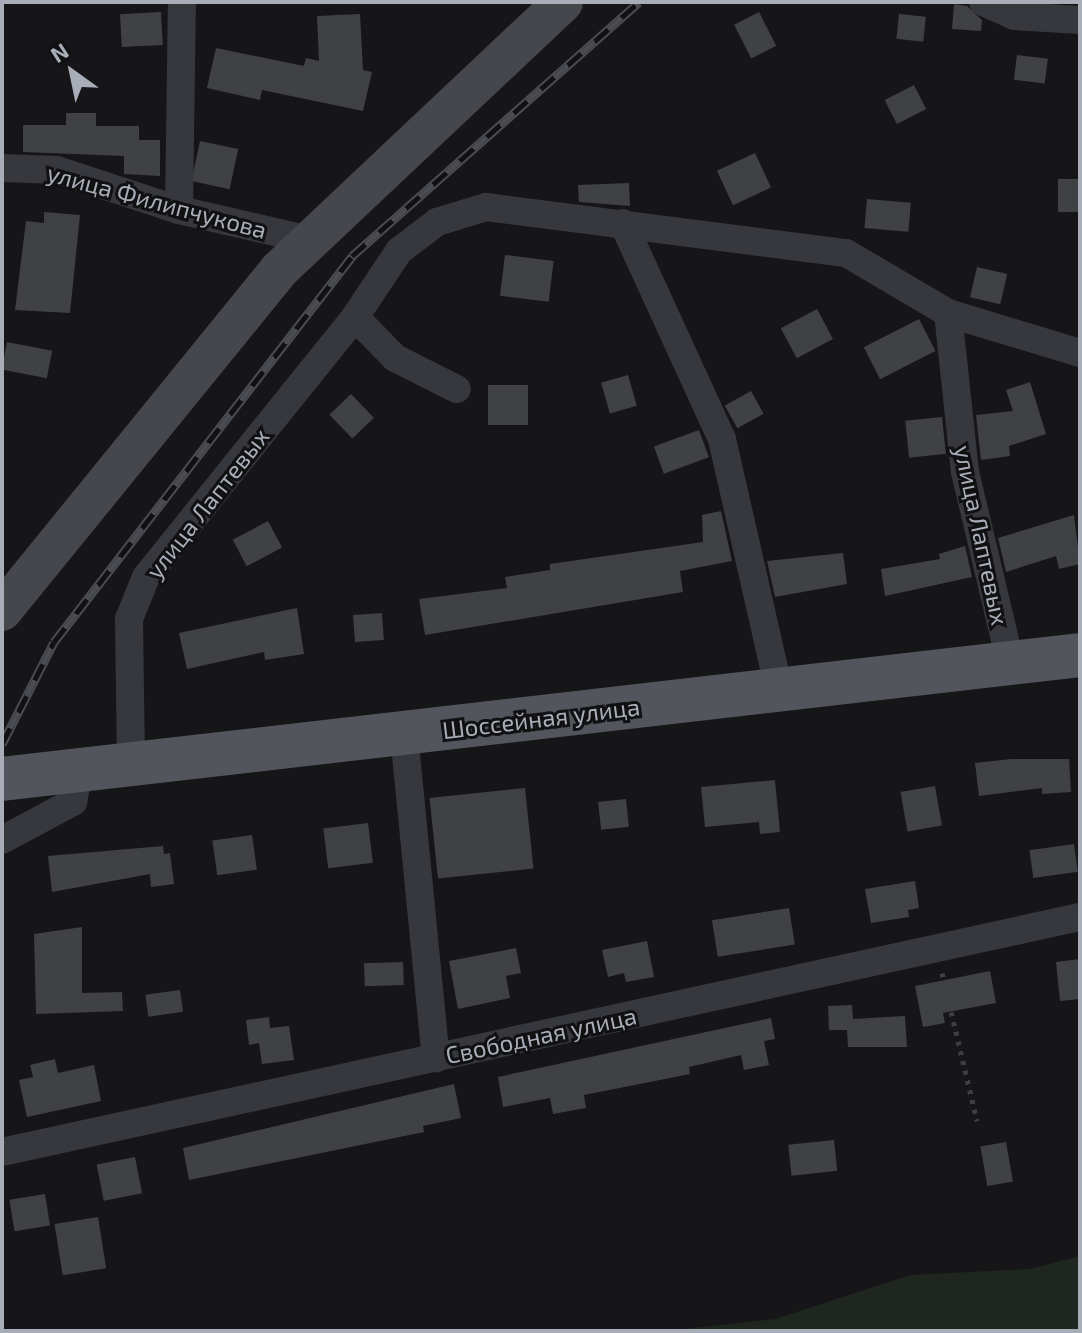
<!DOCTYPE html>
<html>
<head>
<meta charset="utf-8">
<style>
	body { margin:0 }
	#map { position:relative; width:1082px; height:1333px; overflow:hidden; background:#161618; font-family:"Exo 2",sans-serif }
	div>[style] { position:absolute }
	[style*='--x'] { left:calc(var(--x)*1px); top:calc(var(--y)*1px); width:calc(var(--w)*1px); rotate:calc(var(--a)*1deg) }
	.green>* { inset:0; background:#1e261f }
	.building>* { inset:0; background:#404145; transform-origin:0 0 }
	.path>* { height:5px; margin-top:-2.5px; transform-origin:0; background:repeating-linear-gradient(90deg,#3d3f44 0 4px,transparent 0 10px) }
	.street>* { height:28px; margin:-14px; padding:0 14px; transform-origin:14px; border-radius:14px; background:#37383d }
	.secondary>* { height:40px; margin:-20px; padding:0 20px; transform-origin:20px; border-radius:20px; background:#45474d }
	.primary>* { height:44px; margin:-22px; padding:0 22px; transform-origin:22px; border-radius:22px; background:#53555c }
	.rail>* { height:9px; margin-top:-4.5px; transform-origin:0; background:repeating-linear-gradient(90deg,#111113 0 18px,#4a4c52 0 36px); box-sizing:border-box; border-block:2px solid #4a4c52 }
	span { translate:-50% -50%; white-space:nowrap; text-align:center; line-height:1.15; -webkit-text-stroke:6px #111113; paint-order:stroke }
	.street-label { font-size:24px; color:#a8adb8 }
	.frame { position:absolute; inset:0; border:4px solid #a8adb8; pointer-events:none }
	.north { position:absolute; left:32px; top:32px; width:80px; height:80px; -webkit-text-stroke:6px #111113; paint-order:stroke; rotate:327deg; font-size:22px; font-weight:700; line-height:32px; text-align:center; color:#a8adb8 }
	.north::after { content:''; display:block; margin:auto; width:28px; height:36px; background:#a8adb8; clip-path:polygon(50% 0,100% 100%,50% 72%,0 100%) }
</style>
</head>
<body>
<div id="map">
	<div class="green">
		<div style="clip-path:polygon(1080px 1256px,1080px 1331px,665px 1331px,775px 1319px,910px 1275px,1030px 1269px)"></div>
	</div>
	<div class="building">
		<div style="clip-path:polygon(954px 4px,967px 6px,982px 20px,981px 31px,952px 29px)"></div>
		<div style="left:161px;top:12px;width:33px;height:41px;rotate:87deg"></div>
		<div style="left:759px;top:12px;width:38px;height:28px;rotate:63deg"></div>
		<div style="clip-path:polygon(360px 14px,363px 70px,372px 72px,363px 111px,262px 90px,260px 100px,207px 88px,216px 48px,304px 66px,306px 58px,319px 61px,317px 16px)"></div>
		<div style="left:899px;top:14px;width:27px;height:25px;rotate:6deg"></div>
		<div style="left:1017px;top:55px;width:31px;height:25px;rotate:7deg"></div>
		<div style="left:914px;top:85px;width:27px;height:33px;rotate:63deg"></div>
		<div style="clip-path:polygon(66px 113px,96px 113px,96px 126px,139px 126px,139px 140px,160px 140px,160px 176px,124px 174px,124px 156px,23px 152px,23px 125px,66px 125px)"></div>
		<div style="left:200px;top:141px;width:39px;height:41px;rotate:12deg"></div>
		<div style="left:755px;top:153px;width:38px;height:42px;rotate:65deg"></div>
		<div style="left:1058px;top:179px;width:22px;height:33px"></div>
		<div style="clip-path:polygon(629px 183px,630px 206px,579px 202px,578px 185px)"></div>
		<div style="left:867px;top:199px;width:44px;height:29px;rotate:5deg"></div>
		<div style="clip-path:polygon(44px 212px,80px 215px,70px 313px,15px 310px,26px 221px,44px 223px)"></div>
		<div style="left:505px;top:255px;width:49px;height:41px;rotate:7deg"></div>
		<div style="left:977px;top:267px;width:31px;height:31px;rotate:13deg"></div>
		<div style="left:817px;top:309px;width:34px;height:41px;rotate:62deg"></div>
		<div style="left:919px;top:319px;width:36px;height:62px;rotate:63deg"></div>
		<div style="left:7px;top:342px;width:46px;height:28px;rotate:11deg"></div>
		<div style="left:628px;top:375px;width:32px;height:28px;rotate:74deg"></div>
		<div style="clip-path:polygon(1030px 382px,1046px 434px,1009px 446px,1010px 456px,981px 460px,976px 415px,1013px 411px,1006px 390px)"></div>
		<div style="left:528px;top:385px;width:40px;height:40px;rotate:90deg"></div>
		<div style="left:751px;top:391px;width:26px;height:30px;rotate:61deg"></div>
		<div style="left:351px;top:394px;width:33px;height:30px;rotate:46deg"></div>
		<div style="left:942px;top:417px;width:37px;height:37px;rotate:84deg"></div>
		<div style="left:699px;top:430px;width:29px;height:48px;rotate:70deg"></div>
		<div style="clip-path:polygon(721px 511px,732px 561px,680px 571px,683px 592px,425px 635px,419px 599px,507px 588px,505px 577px,550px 570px,550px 564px,703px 542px,702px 515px)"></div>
		<div style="clip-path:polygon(1074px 515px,1080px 564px,1059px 569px,1056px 556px,1006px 572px,998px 538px)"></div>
		<div style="left:268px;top:521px;width:30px;height:40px;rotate:62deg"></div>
		<div style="clip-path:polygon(965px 546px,972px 577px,885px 596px,881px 569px,940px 559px,939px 554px)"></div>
		<div style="clip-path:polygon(843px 553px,847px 584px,775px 597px,767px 561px)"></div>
		<div style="clip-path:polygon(297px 608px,304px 654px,265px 660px,264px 652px,187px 669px,179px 633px)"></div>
		<div style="left:382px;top:613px;width:27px;height:29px;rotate:86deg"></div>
		<div style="clip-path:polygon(1011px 759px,1069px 759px,1071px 792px,1042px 794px,1042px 788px,979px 796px,975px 763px)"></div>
		<div style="clip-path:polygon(775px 780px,780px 832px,760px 834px,759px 822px,705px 827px,701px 787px)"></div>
		<div style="left:935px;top:786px;width:40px;height:35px;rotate:80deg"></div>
		<div style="left:525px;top:788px;width:81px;height:96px;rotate:84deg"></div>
		<div style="left:626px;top:799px;width:28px;height:28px;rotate:84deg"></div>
		<div style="left:368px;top:823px;width:40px;height:45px;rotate:83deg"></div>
		<div style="left:252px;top:835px;width:35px;height:40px;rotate:82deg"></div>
		<div style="left:1074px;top:844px;width:28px;height:45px;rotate:82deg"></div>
		<div style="clip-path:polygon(163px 846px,164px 854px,170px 853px,174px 884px,151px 887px,150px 874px,52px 892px,48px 856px)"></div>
		<div style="clip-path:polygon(915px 881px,919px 908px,908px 910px,909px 917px,871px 923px,865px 889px)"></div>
		<div style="left:789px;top:908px;width:37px;height:78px;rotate:81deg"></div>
		<div style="clip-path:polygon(82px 927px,82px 993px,122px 992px,123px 1011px,36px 1014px,34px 934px)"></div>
		<div style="clip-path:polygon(647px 941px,654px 977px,626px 982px,624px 973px,608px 977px,602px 950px)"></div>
		<div style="clip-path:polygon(516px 948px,521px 973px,506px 976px,510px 998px,458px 1009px,449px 961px)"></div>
		<div style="clip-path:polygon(1080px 959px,1080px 999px,1060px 1001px,1056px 962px)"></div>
		<div style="left:403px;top:962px;width:23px;height:39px;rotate:88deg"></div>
		<div style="clip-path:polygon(990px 971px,996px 1003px,943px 1013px,945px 1023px,923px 1027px,915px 986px)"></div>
		<div style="left:180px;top:990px;width:22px;height:35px;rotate:82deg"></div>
		<div style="clip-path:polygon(852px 1005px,853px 1019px,905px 1016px,907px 1047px,848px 1047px,847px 1030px,829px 1030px,828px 1006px)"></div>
		<div style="clip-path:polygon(269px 1017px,270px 1028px,289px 1026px,294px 1060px,262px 1064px,259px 1043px,249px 1045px,246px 1020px)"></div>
		<div style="clip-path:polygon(771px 1018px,775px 1039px,764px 1041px,769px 1065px,744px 1070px,741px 1055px,689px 1067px,690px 1074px,584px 1095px,586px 1108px,553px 1114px,550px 1098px,503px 1107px,498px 1077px)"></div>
		<div style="clip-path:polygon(55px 1059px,58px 1073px,94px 1065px,101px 1101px,27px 1117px,19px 1080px,33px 1077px,30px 1065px)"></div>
		<div style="clip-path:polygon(454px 1084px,461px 1118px,423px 1126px,424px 1132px,189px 1180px,183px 1148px)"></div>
		<div style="left:834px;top:1140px;width:31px;height:46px;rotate:84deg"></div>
		<div style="left:1006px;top:1142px;width:40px;height:26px;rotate:80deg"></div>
		<div style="left:135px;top:1157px;width:37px;height:39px;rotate:79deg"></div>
		<div style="left:45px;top:1194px;width:32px;height:36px;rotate:81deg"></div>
		<div style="left:98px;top:1217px;width:52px;height:44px;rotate:81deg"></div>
	</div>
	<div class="path">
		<div style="--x:942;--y:973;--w:152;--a:76.7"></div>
	</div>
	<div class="street">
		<div style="--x:983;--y:2;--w:34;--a:24"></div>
		<div style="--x:1014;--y:16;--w:66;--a:3.5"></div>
		<div style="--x:2;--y:168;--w:55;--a:2.1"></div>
		<div style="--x:57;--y:170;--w:128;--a:18.2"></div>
		<div style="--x:179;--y:210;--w:134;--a:12.9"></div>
		<div style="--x:179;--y:210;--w:208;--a:-89.2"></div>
		<div style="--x:623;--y:223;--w:238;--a:65.4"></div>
		<div style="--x:722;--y:439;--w:257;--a:77.2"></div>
		<div style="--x:948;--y:313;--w:160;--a:83.9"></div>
		<div style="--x:965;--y:472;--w:194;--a:76.6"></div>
		<div style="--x:355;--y:317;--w:57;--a:45.7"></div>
		<div style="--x:395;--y:358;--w:69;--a:26.6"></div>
		<div style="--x:404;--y:734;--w:326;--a:84.4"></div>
		<div style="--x:131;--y:763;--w:144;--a:-90.8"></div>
		<div style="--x:129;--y:619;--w:45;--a:-68"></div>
		<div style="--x:146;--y:577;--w:334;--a:-51.2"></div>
		<div style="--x:355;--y:317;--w:79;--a:-56.3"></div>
		<div style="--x:399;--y:251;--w:48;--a:-37.3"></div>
		<div style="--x:437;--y:222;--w:51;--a:-17"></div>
		<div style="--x:486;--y:207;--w:363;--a:7.3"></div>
		<div style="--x:846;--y:253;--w:118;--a:30.5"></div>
		<div style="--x:948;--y:313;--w:138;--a:16.9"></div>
		<div style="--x:2;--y:840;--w:81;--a:-28.2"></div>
		<div style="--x:73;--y:802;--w:33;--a:-79"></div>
		<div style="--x:2;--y:1152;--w:1103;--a:-12.3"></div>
	</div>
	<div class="secondary">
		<div style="--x:2;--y:611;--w:439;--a:-50.9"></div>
		<div style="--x:279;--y:270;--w:390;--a:-43.3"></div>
	</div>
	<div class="primary">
		<div style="--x:2;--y:779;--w:1085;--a:-6.56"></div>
	</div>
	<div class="rail">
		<div style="--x:2;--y:744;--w:114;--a:-63"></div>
		<div style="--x:54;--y:642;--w:488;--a:-52.3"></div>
		<div style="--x:352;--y:256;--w:383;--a:-41.5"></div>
	</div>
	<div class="street-label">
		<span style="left:157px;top:201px;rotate:15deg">улица Филипчукова</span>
		<span style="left:207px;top:503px;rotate:-52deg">улица Лаптевых</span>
		<span style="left:982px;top:535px;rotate:78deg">улица Лаптевых</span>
		<span style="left:541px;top:718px;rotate:-7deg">Шоссейная улица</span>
		<span style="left:541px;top:1035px;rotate:-12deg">Свободная улица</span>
	</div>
	<div class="frame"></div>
	<div class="north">N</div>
</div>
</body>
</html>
